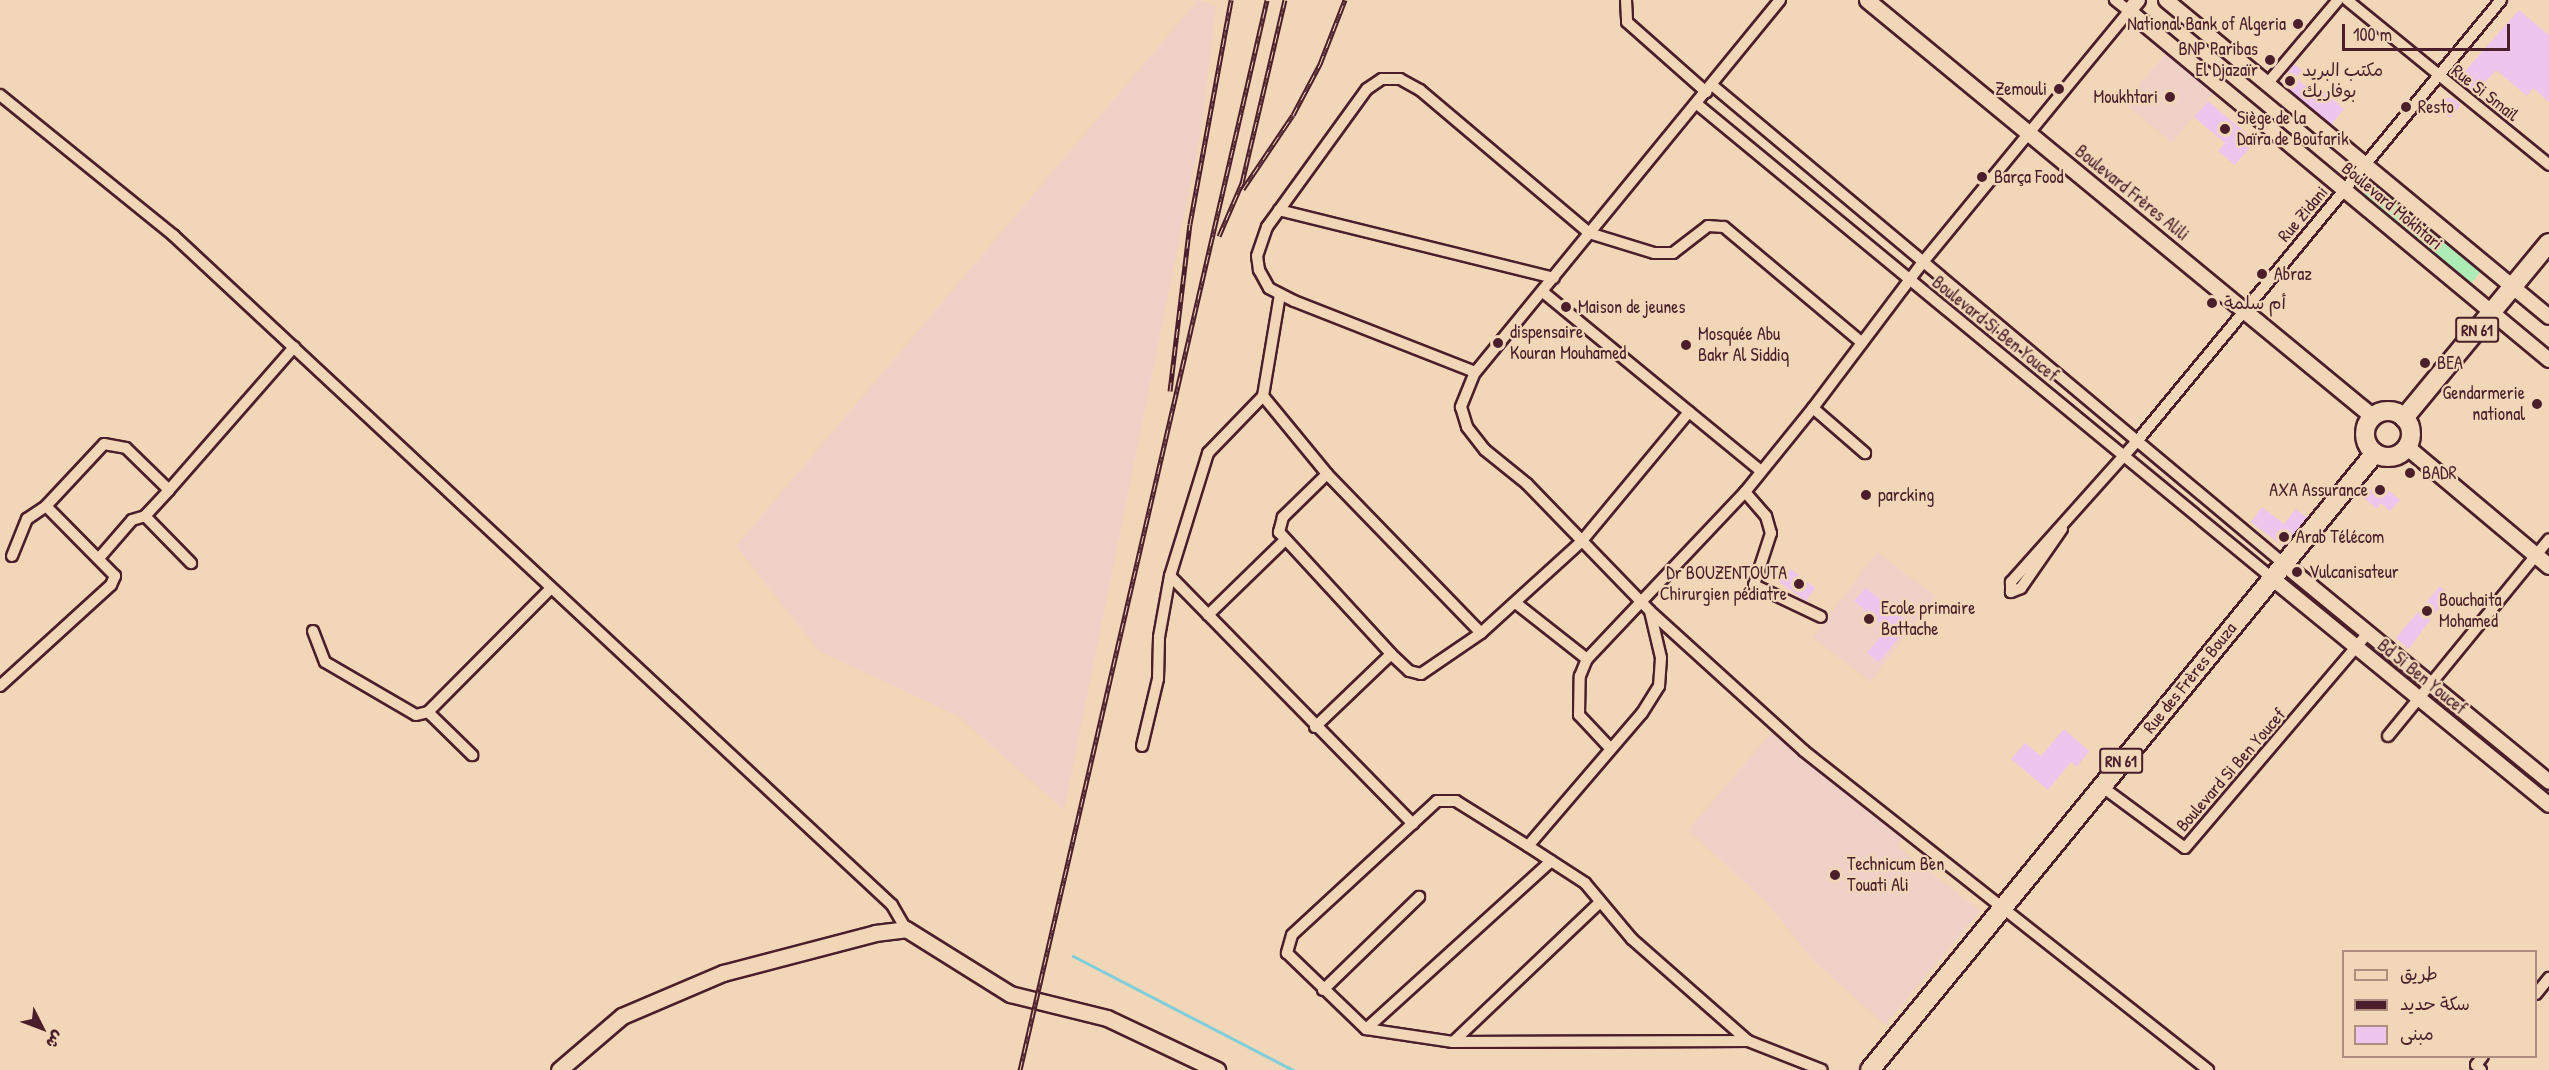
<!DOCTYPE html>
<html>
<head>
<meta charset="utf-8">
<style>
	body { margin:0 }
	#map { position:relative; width:2549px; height:1070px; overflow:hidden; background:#f1d6b8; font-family:"Patrick Hand","Playpen Sans Arabic",sans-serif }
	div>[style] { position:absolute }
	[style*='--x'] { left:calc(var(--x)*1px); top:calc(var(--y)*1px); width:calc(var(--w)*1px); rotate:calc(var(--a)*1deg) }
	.built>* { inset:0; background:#f0d1c8; transform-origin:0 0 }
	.green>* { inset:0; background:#adecb4; transform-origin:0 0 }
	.stream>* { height:3px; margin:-1.5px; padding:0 1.5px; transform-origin:1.5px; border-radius:1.5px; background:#7fcedc }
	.building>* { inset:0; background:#eec5ed }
	.roads { filter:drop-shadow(2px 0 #4a1f2b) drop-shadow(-2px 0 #4a1f2b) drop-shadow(0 2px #4a1f2b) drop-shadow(0 -2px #4a1f2b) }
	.minor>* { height:10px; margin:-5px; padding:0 5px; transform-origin:5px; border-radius:5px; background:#f1d6b8 }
	.tertiary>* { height:14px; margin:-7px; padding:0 7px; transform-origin:7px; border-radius:7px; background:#f1d6b8 }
	.secondary>* { height:15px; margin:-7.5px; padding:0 7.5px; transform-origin:7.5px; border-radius:7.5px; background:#f1d6b8 }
	.primary>* { height:18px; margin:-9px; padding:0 9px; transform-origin:9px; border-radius:9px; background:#f1d6b8 }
	.primary>.ring { margin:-9px; padding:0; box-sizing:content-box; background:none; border:18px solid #f1d6b8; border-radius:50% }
	.rail>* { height:5px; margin-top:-2.5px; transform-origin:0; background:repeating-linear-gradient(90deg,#f1d6b8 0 9px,#4a1f2b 0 18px); box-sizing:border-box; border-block:2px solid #4a1f2b }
	.dots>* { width:16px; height:16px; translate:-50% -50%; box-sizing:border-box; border:3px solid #f1d6b8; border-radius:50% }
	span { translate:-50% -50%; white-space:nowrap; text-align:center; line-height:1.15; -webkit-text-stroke:4.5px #f1d6b8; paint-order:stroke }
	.shield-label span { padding:2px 4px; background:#f1d6b8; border:2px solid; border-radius:4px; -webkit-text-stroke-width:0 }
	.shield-label { font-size:16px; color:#4a1f2b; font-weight:700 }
	.poi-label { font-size:18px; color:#4a1f2b }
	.right { translate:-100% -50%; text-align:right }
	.left { translate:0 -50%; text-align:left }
	.street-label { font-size:18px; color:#4a1f2b }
	.legend { position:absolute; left:2342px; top:950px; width:195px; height:108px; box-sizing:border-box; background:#f1d6b8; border:2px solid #ae8d80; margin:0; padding:8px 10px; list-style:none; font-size:18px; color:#4a1f2b }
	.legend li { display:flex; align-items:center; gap:12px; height:30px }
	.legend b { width:30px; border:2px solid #ae8d80 }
	.north { position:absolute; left:12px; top:998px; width:60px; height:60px; -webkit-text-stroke:4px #f1d6b8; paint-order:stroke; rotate:132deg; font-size:16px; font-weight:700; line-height:24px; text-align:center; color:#4a1f2b }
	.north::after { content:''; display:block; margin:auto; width:21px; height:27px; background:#4a1f2b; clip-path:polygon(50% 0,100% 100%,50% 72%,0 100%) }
	.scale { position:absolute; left:2342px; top:24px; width:168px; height:27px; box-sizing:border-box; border:3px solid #4a1f2b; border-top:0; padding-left:8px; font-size:18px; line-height:21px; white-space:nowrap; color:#4a1f2b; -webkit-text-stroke:4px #f1d6b8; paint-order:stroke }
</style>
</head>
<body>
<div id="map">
	<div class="built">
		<div style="clip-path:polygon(1198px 0,1216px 6px,1201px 132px,1064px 810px,958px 716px,819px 651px,736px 546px)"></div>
		<div style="left:2166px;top:53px;width:62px;height:65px;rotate:40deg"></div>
		<div style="left:1877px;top:552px;width:73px;height:107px;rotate:37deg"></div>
		<div style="clip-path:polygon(1771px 733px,1903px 839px,1897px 846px,1980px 911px,1885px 1025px,1812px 959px,1767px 903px,1688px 830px)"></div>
	</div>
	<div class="green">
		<div style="left:2374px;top:184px;width:138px;height:19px;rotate:39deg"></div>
	</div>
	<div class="stream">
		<div style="--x:1073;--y:956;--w:248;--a:27.4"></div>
	</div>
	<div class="building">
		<div style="clip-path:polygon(2519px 10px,2549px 35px,2549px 102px,2533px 88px,2527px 96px,2496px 70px,2475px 94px,2458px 79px)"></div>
		<div style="clip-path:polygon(2294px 64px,2302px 70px,2296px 78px,2315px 94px,2320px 88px,2344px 109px,2331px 125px,2281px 83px)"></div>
		<div style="clip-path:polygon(2444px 98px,2452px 98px,2461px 105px,2450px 118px,2437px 106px)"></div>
		<div style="clip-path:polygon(2208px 101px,2255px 141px,2235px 165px,2218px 151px,2225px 143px,2194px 117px)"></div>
		<div style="clip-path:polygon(2378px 482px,2400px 500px,2390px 511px,2381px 503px,2377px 509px,2364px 498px)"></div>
		<div style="clip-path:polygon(2262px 507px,2284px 524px,2296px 509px,2307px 518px,2284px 547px,2251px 522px)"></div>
		<div style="clip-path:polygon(1791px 569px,1815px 588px,1806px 601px,1779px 582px)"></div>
		<div style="clip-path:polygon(2440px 586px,2449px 594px,2409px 649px,2396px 638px)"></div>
		<div style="clip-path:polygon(1866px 588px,1910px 624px,1879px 662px,1867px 653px,1887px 628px,1854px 601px)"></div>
		<div style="clip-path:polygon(2064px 729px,2089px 751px,2077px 767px,2071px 762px,2048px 790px,2011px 759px,2025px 743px,2041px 756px)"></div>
	</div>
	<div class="roads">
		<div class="minor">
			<div style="--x:1626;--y:0;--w:22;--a:87"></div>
			<div style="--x:1627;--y:22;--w:106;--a:41.5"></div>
			<div style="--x:1780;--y:0;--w:481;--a:129.3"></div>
			<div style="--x:1475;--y:372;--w:38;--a:112"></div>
			<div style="--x:1461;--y:407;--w:21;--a:73"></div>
			<div style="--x:1467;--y:427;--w:29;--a:52"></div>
			<div style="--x:1485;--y:450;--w:54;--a:39"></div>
			<div style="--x:1527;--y:484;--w:177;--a:45.9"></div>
			<div style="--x:1650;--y:611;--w:48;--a:76.8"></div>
			<div style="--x:1661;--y:658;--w:28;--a:94"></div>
			<div style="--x:1659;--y:686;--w:32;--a:122"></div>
			<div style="--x:1642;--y:713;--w:175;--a:130.6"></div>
			<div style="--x:1528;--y:846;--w:68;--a:33"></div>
			<div style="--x:1585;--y:883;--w:73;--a:50"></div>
			<div style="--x:1632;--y:939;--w:154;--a:41.3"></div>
			<div style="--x:1748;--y:1041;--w:79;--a:21.4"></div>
			<div style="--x:2347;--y:0;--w:261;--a:39.2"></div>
			<div style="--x:2267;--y:84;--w:110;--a:-49.8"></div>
			<div style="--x:1712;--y:85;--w:746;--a:39.94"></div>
			<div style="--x:0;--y:95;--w:223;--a:39"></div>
			<div style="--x:173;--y:235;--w:983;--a:42.98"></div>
			<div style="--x:892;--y:905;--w:28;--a:60"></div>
			<div style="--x:1697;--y:104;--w:745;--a:39.5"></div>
			<div style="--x:1279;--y:210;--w:283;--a:13.9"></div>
			<div style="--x:1543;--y:292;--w:282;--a:39.4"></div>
			<div style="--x:1475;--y:372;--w:194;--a:-158.6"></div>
			<div style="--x:1294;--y:301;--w:28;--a:-153"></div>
			<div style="--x:1269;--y:288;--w:21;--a:-119"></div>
			<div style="--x:1259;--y:270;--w:14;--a:-98"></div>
			<div style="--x:1257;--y:256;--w:31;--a:-71"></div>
			<div style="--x:1267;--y:227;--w:170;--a:-54.1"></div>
			<div style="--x:1367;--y:89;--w:18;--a:-34"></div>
			<div style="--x:1382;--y:79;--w:18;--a:0"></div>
			<div style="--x:1400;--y:79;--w:23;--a:29"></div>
			<div style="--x:1420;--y:90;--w:221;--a:40.2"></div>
			<div style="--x:1589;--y:233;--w:68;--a:17.1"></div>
			<div style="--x:1654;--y:253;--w:19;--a:0"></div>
			<div style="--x:1673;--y:253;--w:44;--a:-37.6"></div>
			<div style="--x:1708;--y:226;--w:16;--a:4"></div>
			<div style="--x:1724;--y:227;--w:180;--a:40"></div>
			<div style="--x:1263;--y:396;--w:103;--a:-80.5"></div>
			<div style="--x:1813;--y:408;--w:69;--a:40.9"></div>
			<div style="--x:1327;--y:474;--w:62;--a:135.7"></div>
			<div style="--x:1283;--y:517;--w:16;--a:105"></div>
			<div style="--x:1279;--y:532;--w:166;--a:47.4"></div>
			<div style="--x:1391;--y:654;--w:25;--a:43"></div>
			<div style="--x:1409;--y:671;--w:12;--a:14"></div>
			<div style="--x:1421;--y:674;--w:73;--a:-34.3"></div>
			<div style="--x:1745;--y:492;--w:32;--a:49"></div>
			<div style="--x:1766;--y:516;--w:18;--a:74"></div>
			<div style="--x:1771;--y:533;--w:55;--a:108.1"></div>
			<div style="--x:1754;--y:585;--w:74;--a:25.5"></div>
			<div style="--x:145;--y:516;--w:66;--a:45.6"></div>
			<div style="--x:2062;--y:529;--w:72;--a:124.8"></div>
			<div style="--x:2021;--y:588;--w:11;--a:158"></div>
			<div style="--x:2011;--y:592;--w:10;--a:-90"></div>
			<div style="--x:2011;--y:582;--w:189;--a:-48.2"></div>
			<div style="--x:2137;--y:441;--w:572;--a:-50.46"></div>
			<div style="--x:12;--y:556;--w:40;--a:-68"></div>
			<div style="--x:27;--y:519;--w:23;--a:-34"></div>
			<div style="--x:46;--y:506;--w:85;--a:-46.9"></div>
			<div style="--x:104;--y:444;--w:22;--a:10"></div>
			<div style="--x:126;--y:448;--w:60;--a:44.3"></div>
			<div style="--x:100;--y:557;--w:49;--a:-49.1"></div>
			<div style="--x:132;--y:520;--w:14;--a:-17"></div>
			<div style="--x:145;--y:516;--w:35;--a:-47"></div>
			<div style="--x:169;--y:490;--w:190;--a:-48.8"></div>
			<div style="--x:1517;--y:604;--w:89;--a:38.2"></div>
			<div style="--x:1652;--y:613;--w:205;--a:42.2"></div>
			<div style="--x:1804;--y:751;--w:515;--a:38.29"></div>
			<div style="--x:1208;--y:615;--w:107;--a:-44.2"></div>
			<div style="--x:313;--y:631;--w:33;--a:69"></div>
			<div style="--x:325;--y:662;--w:105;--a:30.2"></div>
			<div style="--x:416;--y:715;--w:12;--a:-14"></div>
			<div style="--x:428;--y:712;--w:172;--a:-45.2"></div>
			<div style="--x:0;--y:686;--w:150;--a:-42.3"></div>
			<div style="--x:111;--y:585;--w:10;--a:-66"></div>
			<div style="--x:115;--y:576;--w:98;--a:-134.6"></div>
			<div style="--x:428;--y:712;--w:62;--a:44.3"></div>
			<div style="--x:1315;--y:727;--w:105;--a:-43.8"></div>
			<div style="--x:2388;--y:736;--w:254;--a:-50.7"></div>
			<div style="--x:1142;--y:746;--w:69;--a:-76.6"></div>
			<div style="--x:1158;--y:679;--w:42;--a:-88.6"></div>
			<div style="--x:1159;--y:637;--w:62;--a:-79.8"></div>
			<div style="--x:1610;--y:748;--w:45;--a:-133.2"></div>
			<div style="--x:1579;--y:715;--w:39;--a:-89"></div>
			<div style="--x:1580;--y:676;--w:18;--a:-68"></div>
			<div style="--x:1587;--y:659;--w:230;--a:-46.6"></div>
			<div style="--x:1745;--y:492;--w:108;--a:-51"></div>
			<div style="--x:1813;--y:408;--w:183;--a:-53"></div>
			<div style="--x:1923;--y:262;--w:325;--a:-50.6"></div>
			<div style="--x:2129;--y:11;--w:18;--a:-142"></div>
			<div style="--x:2101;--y:786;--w:104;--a:36.4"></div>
			<div style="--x:2185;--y:848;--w:282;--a:-49.6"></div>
			<div style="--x:1413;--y:824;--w:347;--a:-134.4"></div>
			<div style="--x:1170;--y:576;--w:129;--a:-72.8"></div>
			<div style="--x:1208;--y:453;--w:79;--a:-46"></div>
			<div style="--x:1263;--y:396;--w:101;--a:50.6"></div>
			<div style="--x:1327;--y:474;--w:221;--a:45.9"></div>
			<div style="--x:1481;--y:633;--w:135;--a:-42.3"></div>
			<div style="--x:1581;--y:542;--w:169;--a:-50.3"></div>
			<div style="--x:1528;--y:846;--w:85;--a:-148"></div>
			<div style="--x:1456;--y:801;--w:19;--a:180"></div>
			<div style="--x:1437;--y:801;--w:197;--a:137.3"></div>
			<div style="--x:1292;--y:935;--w:19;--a:106"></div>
			<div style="--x:1287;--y:953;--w:110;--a:43.9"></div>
			<div style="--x:1366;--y:1029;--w:88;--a:8.5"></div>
			<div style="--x:1453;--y:1042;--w:295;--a:-0.2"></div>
			<div style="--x:1323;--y:990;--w:134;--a:-44.1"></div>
			<div style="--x:2536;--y:994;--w:21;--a:-51"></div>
			<div style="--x:1366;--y:1029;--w:250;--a:-42.2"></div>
			<div style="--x:1453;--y:1042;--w:203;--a:-43.6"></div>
			<div style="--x:2481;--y:1070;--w:7;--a:-135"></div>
			<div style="--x:2476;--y:1065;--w:11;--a:-52"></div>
		</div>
		<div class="tertiary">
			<div style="--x:2138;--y:0;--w:14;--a:129"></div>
			<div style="--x:2129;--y:11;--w:546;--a:39.72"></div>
			<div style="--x:2166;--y:0;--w:497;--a:39.6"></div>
			<div style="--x:2284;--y:564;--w:343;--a:39.4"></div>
			<div style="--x:2272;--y:578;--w:358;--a:39.3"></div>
		</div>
		<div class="secondary">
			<div style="--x:1867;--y:0;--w:654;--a:39.48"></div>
			<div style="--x:2407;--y:447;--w:185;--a:40"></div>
			<div style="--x:559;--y:1070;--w:83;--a:-40.6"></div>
			<div style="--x:622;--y:1016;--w:110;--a:-23.1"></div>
			<div style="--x:723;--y:973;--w:157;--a:-14.7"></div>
			<div style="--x:875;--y:933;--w:31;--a:-7"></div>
			<div style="--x:906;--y:929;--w:123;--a:32"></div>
			<div style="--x:1010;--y:994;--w:100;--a:13.9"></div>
			<div style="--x:1107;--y:1018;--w:122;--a:25.3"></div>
		</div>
		<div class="primary">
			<div class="ring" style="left:2365px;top:411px;width:28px;height:28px"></div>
			<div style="--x:2404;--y:418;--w:227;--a:-50.4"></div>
			<div style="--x:1870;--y:1070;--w:797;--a:-50.7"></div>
		</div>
	</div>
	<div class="rail">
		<div style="--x:1243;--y:189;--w:89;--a:-56"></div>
		<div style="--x:1293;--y:115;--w:58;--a:-62.1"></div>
		<div style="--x:1320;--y:64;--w:69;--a:-68.7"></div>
		<div style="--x:1219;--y:236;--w:58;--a:-66.5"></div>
		<div style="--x:1242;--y:183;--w:188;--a:-76.8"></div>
		<div style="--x:1170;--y:391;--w:168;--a:-83.2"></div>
		<div style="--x:1190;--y:224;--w:228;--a:-79.6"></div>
		<div style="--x:1020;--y:1070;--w:1098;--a:-77"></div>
	</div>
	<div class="dots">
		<div style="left:2298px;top:24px;background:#4a1f2b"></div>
		<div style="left:2270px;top:60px;background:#4a1f2b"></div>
		<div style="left:2290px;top:81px;background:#4a1f2b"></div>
		<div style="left:2059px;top:89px;background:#4a1f2b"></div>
		<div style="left:2170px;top:97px;background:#4a1f2b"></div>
		<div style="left:2406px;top:107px;background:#4a1f2b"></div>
		<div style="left:2225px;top:129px;background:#4a1f2b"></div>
		<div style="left:1982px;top:177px;background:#4a1f2b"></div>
		<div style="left:2262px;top:274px;background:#4a1f2b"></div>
		<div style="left:2212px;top:303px;background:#4a1f2b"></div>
		<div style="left:1566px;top:307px;background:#4a1f2b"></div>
		<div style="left:1498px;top:343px;background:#4a1f2b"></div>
		<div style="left:1686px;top:345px;background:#4a1f2b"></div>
		<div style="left:2425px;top:363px;background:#4a1f2b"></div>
		<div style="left:2537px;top:404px;background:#4a1f2b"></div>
		<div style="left:2410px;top:473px;background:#4a1f2b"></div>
		<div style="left:2380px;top:490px;background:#4a1f2b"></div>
		<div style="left:1866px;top:495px;background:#4a1f2b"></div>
		<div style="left:2284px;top:537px;background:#4a1f2b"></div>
		<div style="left:2297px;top:572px;background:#4a1f2b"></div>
		<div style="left:1799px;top:584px;background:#4a1f2b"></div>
		<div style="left:2427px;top:611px;background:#4a1f2b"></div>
		<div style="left:1869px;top:619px;background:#4a1f2b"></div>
		<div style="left:1835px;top:875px;background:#4a1f2b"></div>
	</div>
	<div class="shield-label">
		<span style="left:2477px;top:330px">RN 61</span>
		<span style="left:2121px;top:761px">RN 61</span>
	</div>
	<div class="poi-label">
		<span class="right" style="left:2286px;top:24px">National Bank of Algeria</span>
		<span class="right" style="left:2258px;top:60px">BNP Paribas<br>El Djazaïr</span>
		<span class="left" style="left:2302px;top:81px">مكتب البريد<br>بوفاريك</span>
		<span class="right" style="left:2047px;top:89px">Zemouli</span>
		<span class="right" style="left:2158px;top:97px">Moukhtari</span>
		<span class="left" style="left:2418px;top:107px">Resto</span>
		<span class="left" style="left:2237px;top:129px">Siège de la<br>Daïra de Boufarik</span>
		<span class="left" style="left:1994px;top:177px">Barça Food</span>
		<span class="left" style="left:2274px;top:274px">Abraz</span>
		<span class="left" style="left:2224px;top:303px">أم سلمة</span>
		<span class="left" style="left:1578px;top:307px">Maison de jeunes</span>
		<span class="left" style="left:1510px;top:343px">dispensaire<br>Kouran Mouhamed</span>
		<span class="left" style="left:1698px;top:345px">Mosquée Abu<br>Bakr Al Siddiq</span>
		<span class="left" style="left:2437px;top:363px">BEA</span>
		<span class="right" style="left:2525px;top:404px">Gendarmerie<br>national</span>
		<span class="left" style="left:2422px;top:473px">BADR</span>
		<span class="right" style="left:2368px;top:490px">AXA Assurance</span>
		<span class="left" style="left:1878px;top:495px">parcking</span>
		<span class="left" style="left:2296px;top:537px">Arab Télécom</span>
		<span class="left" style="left:2309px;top:572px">Vulcanisateur</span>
		<span class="right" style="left:1787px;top:584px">Dr BOUZENTOUTA<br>Chirurgien pédiatre</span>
		<span class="left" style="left:2439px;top:611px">Bouchaita<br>Mohamed</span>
		<span class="left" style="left:1881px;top:619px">Ecole primaire<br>Battache</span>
		<span class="left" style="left:1847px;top:875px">Technicum Ben<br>Touati Ali</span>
	</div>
	<div class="street-label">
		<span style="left:2485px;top:93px;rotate:38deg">Rue Si Smaïl</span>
		<span style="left:2132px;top:193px;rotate:39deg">Boulevard Frères Alili</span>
		<span style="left:2392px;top:206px;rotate:40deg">Boulevard Mokhtari</span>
		<span style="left:2303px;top:214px;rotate:-50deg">Rue Zidani</span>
		<span style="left:1995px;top:329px;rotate:39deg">Boulevard Si Ben Youcef</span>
		<span style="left:2422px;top:677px;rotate:39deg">Bd Si Ben Youcef</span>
		<span style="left:2190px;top:678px;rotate:-51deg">Rue des Frères Bouza</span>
		<span style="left:2231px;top:770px;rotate:-49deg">Boulevard Si Ben Youcef</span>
	</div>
	<ul class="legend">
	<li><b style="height:8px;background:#f1d6b8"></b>طريق</li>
	<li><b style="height:8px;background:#4a1f2b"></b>سكة حديد</li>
	<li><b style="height:16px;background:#eec5ed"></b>مبنى</li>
	</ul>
	<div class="north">ش</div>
	<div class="scale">100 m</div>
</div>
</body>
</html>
